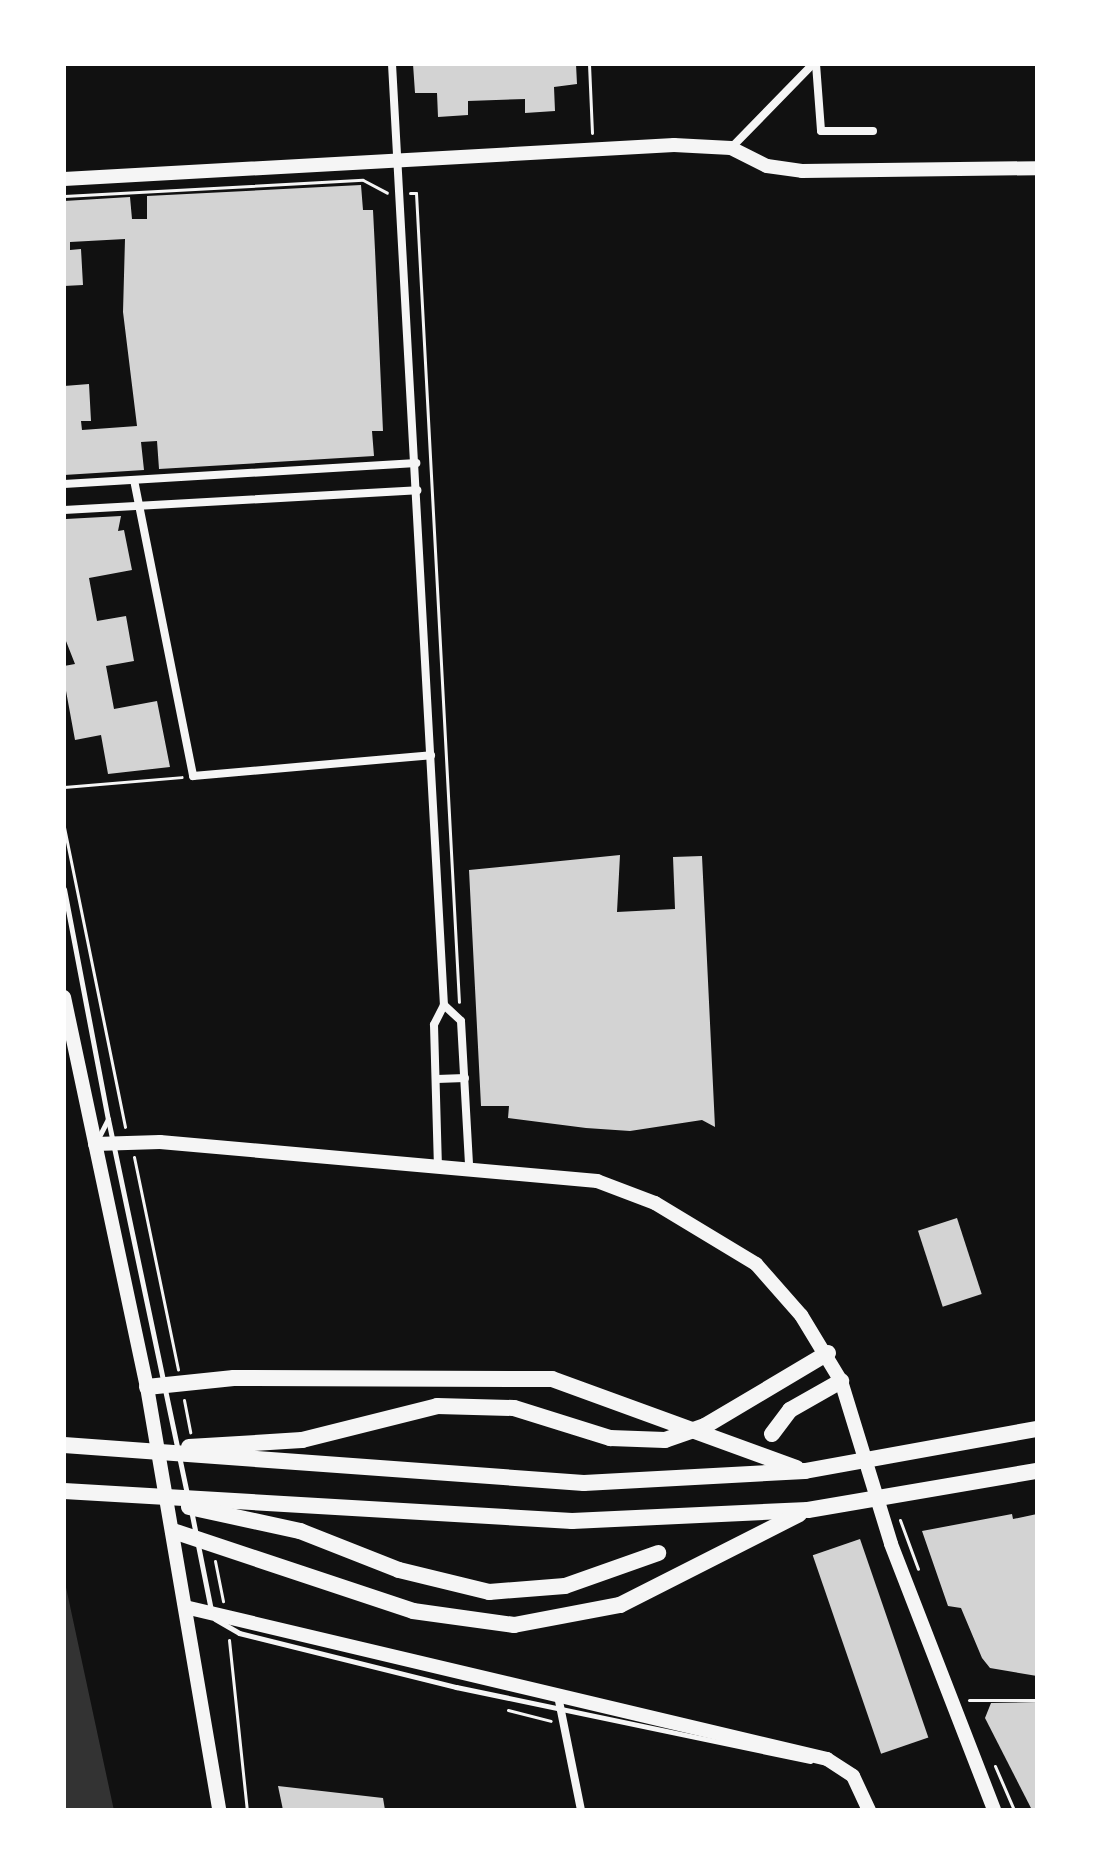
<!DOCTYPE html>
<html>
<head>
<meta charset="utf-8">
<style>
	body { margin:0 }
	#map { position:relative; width:1101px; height:1874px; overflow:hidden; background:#111; font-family:Mulish,sans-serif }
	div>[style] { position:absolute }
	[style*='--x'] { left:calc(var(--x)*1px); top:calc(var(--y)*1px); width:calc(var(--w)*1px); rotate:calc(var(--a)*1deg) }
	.water>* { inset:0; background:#333 }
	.building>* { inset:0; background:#d3d3d3; transform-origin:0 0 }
	.path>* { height:3px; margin:-1.5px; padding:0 1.5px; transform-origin:1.5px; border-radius:1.5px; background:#f5f5f5 }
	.service>* { height:5px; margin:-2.5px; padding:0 2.5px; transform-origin:2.5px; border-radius:2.5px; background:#f5f5f5 }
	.minor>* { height:8px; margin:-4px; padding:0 4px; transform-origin:4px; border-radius:4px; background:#f5f5f5 }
	.secondary>* { height:14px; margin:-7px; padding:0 7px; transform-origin:7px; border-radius:7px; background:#f5f5f5 }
	.primary>* { height:14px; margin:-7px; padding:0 7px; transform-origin:7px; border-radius:7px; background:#f5f5f5 }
	.trunk>* { height:16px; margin:-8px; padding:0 8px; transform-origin:8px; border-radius:8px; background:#f5f5f5 }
	span { translate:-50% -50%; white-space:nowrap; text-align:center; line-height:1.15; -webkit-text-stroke:6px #fff; paint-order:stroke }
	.frame { position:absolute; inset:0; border:66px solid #fff; pointer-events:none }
</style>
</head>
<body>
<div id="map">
	<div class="water">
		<div style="clip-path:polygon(64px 1578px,113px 1806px,114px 1810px,64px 1810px)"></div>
	</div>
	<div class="building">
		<div style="clip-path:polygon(413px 64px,576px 64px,577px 84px,554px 87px,555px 111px,525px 113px,525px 99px,468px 101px,468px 115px,438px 117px,437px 93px,415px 93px)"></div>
		<div style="clip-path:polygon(361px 185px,363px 210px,373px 210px,375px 250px,383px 431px,372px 431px,374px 456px,159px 469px,157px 441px,141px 442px,144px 470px,64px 475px,64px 386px,89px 384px,91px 421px,81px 421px,82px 430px,137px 426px,123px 312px,125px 239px,70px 242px,70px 250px,81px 249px,83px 285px,64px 286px,64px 201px,130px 197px,132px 219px,147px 219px,147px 196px)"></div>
		<div style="clip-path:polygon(121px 516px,118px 531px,124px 530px,132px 570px,89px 578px,97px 621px,126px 616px,134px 661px,106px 666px,114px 709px,157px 701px,170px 767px,108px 774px,101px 735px,75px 740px,64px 680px,64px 666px,75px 664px,64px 636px,64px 526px,66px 519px)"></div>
		<div style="clip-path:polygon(620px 855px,617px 912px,675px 909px,673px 857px,702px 856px,715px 1127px,702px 1120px,630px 1131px,586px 1128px,508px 1118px,509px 1106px,481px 1106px,469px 870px)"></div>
		<div style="left:957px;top:1218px;width:80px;height:41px;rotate:72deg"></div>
		<div style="clip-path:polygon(1012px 1514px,1013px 1519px,1037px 1514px,1037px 1676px,990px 1668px,982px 1658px,961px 1608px,948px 1606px,922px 1531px)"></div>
		<div style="left:860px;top:1539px;width:210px;height:50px;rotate:71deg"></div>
		<div style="clip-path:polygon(1037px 1702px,1037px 1810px,1032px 1810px,985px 1718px,991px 1703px)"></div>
		<div style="clip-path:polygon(278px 1786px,383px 1798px,385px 1810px,283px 1810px)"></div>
	</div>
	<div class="path">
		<div style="--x:589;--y:64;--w:69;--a:87.5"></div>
		<div style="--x:410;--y:193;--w:6;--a:0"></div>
		<div style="--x:416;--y:193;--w:810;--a:86.96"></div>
		<div style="--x:64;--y:196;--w:299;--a:-3.1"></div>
		<div style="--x:363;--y:180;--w:27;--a:28"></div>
		<div style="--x:64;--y:787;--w:118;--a:-4.8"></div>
		<div style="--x:64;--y:827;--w:306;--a:78.5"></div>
		<div style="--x:134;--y:1157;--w:217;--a:78.3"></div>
		<div style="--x:184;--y:1400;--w:33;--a:79"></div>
		<div style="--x:900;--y:1520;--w:52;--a:69.8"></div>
		<div style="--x:215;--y:1561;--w:41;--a:78.7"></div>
		<div style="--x:229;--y:1640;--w:171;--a:84"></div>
		<div style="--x:969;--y:1700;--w:68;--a:0"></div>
		<div style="--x:508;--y:1710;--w:44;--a:14.3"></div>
		<div style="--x:995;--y:1766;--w:48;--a:66.6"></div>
	</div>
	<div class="service">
		<div style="--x:64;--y:889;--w:234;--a:79.2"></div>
		<div style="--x:108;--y:1119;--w:20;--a:117"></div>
		<div style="--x:108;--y:1119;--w:386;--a:78.1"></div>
		<div style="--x:191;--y:1510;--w:102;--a:78.7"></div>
		<div style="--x:215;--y:1619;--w:28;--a:30"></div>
		<div style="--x:239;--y:1633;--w:224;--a:14"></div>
		<div style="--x:456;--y:1687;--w:362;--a:11.8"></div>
	</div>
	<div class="minor">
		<div style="--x:392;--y:64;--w:942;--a:86.84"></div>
		<div style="--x:444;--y:1005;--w:22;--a:117"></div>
		<div style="--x:434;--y:1025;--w:139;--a:88.4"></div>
		<div style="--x:816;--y:64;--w:67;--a:85.7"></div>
		<div style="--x:821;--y:131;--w:52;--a:0"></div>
		<div style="--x:731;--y:148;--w:117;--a:-45.7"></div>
		<div style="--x:134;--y:480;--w:302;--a:78.7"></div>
		<div style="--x:193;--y:776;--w:239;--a:-5"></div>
		<div style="--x:64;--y:484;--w:353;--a:-3.4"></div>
		<div style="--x:64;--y:510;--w:354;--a:-3.2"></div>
		<div style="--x:444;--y:1005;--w:23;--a:43"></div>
		<div style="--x:461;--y:1021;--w:145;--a:86.8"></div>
		<div style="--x:437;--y:1079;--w:28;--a:-2"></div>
		<div style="--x:558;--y:1696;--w:116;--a:78.6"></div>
	</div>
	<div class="secondary">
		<div style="--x:64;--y:179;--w:611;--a:-3.19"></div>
		<div style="--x:674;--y:145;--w:57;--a:3"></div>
		<div style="--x:731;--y:148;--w:40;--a:26.6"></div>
		<div style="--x:767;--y:166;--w:35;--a:8"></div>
		<div style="--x:802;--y:171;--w:235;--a:-0.7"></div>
		<div style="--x:95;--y:1144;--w:65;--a:-1.8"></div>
		<div style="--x:160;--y:1142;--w:439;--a:5.1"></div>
		<div style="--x:597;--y:1181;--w:62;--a:20.8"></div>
		<div style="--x:655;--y:1203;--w:118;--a:31.1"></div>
		<div style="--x:756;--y:1264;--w:68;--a:48.6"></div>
		<div style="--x:801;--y:1315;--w:77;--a:58.8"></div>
		<div style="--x:841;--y:1381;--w:170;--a:72.9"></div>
		<div style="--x:891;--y:1544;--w:285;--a:68.8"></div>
		<div style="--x:185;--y:1607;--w:660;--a:13.32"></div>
		<div style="--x:827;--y:1759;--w:31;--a:33"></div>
		<div style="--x:853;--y:1776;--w:38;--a:65"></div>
	</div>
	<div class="primary">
		<div style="--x:64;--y:997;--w:399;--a:78"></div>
		<div style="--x:147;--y:1387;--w:429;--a:80.3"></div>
	</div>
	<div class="trunk">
		<div style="--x:147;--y:1387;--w:87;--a:-5.9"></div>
		<div style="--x:234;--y:1378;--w:318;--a:0.2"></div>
		<div style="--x:552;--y:1379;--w:260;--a:20"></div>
		<div style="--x:772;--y:1434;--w:30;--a:-53"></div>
		<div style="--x:790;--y:1410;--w:59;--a:-29.6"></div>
		<div style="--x:64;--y:1445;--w:521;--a:4.18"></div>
		<div style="--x:584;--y:1483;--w:221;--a:-3.1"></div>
		<div style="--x:805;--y:1471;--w:236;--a:-10.3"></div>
		<div style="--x:189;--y:1447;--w:113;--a:-3.5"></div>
		<div style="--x:302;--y:1440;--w:139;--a:-14.1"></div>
		<div style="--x:437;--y:1406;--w:77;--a:1.5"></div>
		<div style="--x:514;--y:1408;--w:101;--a:17.4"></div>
		<div style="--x:610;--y:1438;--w:55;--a:2.1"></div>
		<div style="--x:665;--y:1440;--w:42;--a:-19.3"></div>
		<div style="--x:705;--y:1426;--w:143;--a:-30.7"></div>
		<div style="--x:64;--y:1491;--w:509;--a:3.38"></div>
		<div style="--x:572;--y:1521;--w:236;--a:-2.7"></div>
		<div style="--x:808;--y:1510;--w:232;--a:-9.7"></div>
		<div style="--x:189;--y:1507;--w:114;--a:12.2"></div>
		<div style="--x:300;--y:1531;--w:106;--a:21.5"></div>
		<div style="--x:399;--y:1570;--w:93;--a:13.7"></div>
		<div style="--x:489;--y:1592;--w:76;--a:-4.5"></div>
		<div style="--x:565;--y:1586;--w:99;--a:-19.5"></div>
		<div style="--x:173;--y:1531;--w:253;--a:18.4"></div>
		<div style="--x:413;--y:1611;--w:102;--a:7.9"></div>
		<div style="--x:514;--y:1625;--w:108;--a:-10.7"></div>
		<div style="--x:620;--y:1605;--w:201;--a:-26.9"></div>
	</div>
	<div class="frame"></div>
</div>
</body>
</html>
